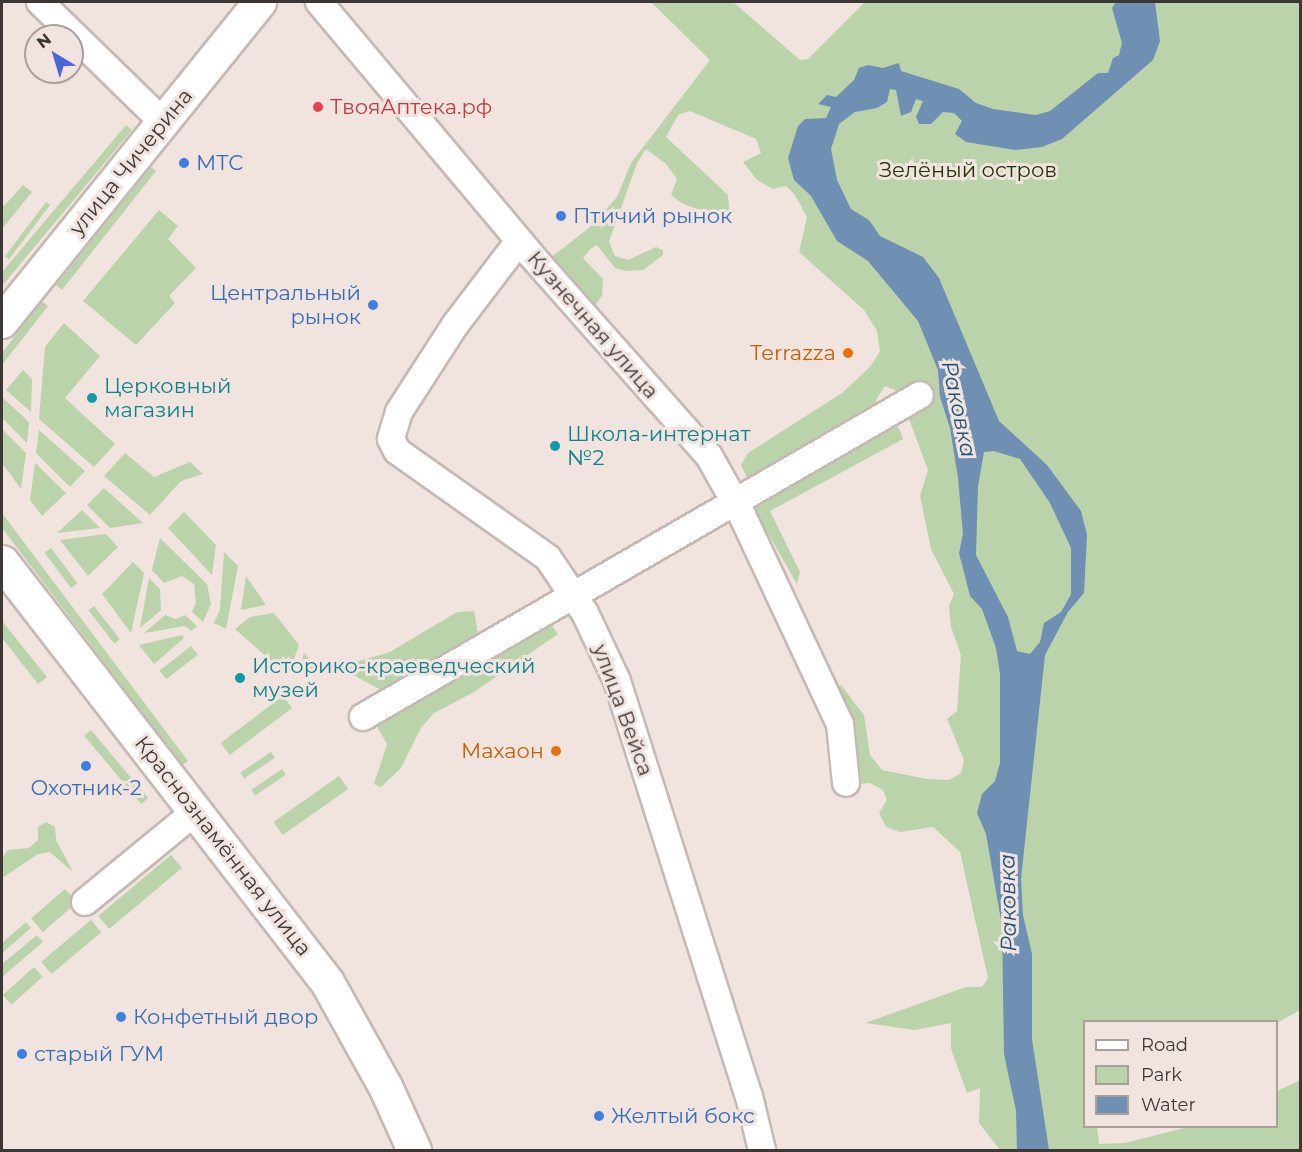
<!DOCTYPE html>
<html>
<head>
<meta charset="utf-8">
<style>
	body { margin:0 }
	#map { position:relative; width:1302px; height:1152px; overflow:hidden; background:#f1e4de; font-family:Montserrat,sans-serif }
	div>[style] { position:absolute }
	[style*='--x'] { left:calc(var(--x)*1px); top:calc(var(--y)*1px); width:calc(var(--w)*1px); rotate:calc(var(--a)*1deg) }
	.green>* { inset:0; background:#bbd3aa; transform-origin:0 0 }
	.water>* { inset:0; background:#6f90b2 }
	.roads { filter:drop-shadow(2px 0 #c6b9b4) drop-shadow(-2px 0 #c6b9b4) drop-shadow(0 2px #c6b9b4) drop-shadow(0 -2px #c6b9b4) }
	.minor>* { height:26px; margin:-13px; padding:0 13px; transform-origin:13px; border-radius:13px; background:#fff }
	.major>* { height:32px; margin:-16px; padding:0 16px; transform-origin:16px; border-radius:16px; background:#fff }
	.highway>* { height:33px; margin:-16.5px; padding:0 16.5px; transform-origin:16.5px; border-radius:16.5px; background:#fff }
	.dots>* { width:16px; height:16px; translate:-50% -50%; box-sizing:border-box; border:3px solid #f1e4de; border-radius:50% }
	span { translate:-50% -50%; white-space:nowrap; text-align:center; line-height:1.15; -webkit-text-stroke:6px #f1e4de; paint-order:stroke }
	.health-label { font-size:21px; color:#be3a42 }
	.left { translate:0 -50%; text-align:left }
	.street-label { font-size:21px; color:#3d3836 }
	.shop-label { font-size:21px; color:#366cbe }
	.right { translate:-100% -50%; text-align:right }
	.park-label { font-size:21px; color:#1d3306 }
	.food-label { font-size:21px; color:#c56008 }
	.culture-label { font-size:21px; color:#0d838f }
	.water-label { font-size:22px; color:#1e4f7d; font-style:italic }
	.frame { position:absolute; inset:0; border:3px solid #3d3836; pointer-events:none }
	.legend { position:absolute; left:1083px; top:1020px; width:195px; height:108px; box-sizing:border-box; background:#f1e4de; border:2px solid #a99f9b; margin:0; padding:8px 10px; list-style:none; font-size:18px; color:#3d3836 }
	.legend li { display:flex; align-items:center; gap:12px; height:30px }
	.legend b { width:30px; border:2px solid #a99f9b }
	.north { position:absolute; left:24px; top:24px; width:60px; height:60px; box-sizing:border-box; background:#f1e4de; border:2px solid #a99f9b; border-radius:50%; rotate:322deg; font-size:16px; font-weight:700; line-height:24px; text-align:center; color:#3d3836 }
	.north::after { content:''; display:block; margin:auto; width:21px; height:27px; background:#4b65d9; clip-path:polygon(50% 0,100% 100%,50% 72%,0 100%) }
</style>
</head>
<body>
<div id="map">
	<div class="green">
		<div style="clip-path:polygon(651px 2px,733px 2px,800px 60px,808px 59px,865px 2px,1300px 2px,1300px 1010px,1277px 1023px,1084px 1022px,1084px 1126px,1097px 1127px,1099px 1144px,1125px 1143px,1188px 1127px,1276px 1126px,1277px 1091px,1300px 1080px,1300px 1150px,1000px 1150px,979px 1123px,980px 1088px,967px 1093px,951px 1049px,951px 1023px,915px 1030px,865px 1023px,966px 987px,982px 987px,988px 978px,960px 852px,933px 827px,900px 832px,886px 827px,879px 813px,887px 800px,883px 790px,870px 783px,857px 784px,833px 686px,841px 685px,864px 715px,870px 755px,882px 770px,927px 779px,949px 780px,961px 773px,964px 760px,947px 719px,957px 711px,961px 655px,951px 627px,949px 606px,954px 594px,931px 549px,920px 496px,928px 470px,899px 392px,885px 386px,876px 400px,875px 416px,899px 428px,903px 439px,770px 511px,800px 572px,797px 584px,742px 488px,750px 484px,741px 465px,748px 453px,842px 393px,870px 367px,880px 351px,877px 331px,864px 310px,799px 252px,807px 217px,795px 195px,786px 186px,773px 189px,757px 180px,743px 162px,761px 153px,756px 139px,690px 111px,678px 115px,666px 137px,728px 195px,729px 209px,724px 218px,683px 204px,671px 195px,677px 179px,666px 164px,646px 149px,637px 163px,609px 242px,615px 256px,628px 260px,656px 247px,663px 250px,663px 255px,643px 270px,626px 271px,615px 268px,597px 245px,590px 249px,583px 258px,603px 279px,602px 296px,595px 305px,550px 258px,589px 228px,617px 197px,631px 163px,710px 60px)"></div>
		<div style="clip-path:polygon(126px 125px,132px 130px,2px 286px,2px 272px)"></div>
		<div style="clip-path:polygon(151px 167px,156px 171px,62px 290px,56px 285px)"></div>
		<div style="clip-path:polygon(23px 185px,32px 192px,2px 229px,2px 208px)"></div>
		<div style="left:46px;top:202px;width:5px;height:68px;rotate:37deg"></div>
		<div style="clip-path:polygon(159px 210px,178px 226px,168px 239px,196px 268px,169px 296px,175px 303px,136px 345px,83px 301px)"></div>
		<div style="clip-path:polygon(41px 301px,48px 306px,2px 365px,2px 353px)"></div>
		<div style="clip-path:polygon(64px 323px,100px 356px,65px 398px,115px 444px,94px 467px,39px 419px,45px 347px)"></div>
		<div style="clip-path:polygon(23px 370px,32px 379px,31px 412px,6px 390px)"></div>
		<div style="clip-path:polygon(2px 397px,29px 422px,27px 443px,2px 418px)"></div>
		<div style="clip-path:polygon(2px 429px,26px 453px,21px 489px,2px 463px)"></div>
		<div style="clip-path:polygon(39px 430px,85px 471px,70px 487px,36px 453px)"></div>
		<div style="clip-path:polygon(125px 453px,154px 477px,190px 462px,203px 474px,181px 481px,150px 515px,104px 476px)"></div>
		<div style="clip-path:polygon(35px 463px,66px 493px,42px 516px,30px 500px)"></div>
		<div style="clip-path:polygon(104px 488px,143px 523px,110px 528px,87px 505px)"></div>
		<div style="clip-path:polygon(82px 510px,100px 528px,57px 533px)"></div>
		<div style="clip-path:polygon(184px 512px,216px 545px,212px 575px,168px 528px)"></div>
		<div style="clip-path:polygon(2px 513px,188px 761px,182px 765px,2px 528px)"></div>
		<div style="clip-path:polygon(106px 534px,118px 547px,88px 576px,60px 540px)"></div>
		<div style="clip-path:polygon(160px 538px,207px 584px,211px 604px,203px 622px,192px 612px,196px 603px,194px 584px,182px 576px,164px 583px,152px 570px)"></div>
		<div style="left:51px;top:548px;width:44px;height:8px;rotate:53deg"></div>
		<div style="clip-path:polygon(224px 552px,238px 566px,226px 629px,214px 623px,220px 609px)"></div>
		<div style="clip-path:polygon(133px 562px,144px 573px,131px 633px,102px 594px)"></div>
		<div style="clip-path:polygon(246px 576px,266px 605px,241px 610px)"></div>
		<div style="clip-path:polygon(149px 578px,160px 589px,161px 610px,140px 628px)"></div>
		<div style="left:94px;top:606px;width:42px;height:7px;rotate:52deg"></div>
		<div style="clip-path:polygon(474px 611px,479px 640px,547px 619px,558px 634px,474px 692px,434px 713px,421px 728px,401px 768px,381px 787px,374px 784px,387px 744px,373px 720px,390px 695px,344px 670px,349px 664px,390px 652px,457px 612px)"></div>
		<div style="clip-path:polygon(274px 613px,299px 645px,288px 676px,235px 629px,250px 617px)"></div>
		<div style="clip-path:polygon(165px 615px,176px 619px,185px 615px,197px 626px,191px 631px,185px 626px,144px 633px)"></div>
		<div style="clip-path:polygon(2px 621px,47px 677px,38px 684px,2px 638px)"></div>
		<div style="clip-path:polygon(182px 635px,184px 638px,154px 664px,139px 645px)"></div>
		<div style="left:191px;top:646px;width:11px;height:40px;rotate:52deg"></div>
		<div style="clip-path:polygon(304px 653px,323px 674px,299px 672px)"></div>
		<div style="left:283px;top:696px;width:15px;height:78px;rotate:53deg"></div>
		<div style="left:91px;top:730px;width:89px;height:9px;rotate:50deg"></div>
		<div style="left:271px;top:752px;width:7px;height:37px;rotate:56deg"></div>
		<div style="left:282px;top:769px;width:7px;height:37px;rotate:56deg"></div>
		<div style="left:339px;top:776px;width:16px;height:80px;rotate:55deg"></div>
		<div style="clip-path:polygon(46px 822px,55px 827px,56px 840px,73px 872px,50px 852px,38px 854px,2px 878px,2px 858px,8px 850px,29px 848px,38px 840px,38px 827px)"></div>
		<div style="left:171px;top:855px;width:17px;height:95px;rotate:50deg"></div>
		<div style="left:65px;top:889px;width:18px;height:45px;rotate:49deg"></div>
		<div style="left:91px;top:920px;width:16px;height:65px;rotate:50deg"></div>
		<div style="clip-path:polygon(26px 922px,31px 928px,2px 953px,2px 943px)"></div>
		<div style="clip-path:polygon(37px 935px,43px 942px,2px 977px,2px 964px)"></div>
		<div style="left:34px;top:967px;width:13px;height:42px;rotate:48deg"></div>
	</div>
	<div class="water">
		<div style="clip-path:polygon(evenodd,1116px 2px,1155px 2px,1160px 41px,1153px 60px,1062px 139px,1042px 147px,1015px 150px,966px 142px,955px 134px,962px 121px,954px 113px,943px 112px,931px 124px,919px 124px,916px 117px,923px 101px,916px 99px,911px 112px,901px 116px,896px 90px,890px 89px,887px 102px,877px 108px,855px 112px,839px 124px,831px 149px,837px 180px,851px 209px,869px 220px,880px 236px,923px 257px,939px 278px,999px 421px,1047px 465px,1081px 511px,1087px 535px,1084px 593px,1068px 612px,1045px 655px,1021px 879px,1023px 915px,1032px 954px,1032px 1039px,1049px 1150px,1017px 1150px,1016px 1111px,1004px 1054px,1002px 926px,986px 834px,977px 813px,982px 794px,995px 781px,1000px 763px,1000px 674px,996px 648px,982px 609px,970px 596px,959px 553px,963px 534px,958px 478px,950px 428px,940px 397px,938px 370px,918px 321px,868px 261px,837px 241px,811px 196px,794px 180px,788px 158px,798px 126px,805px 119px,826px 118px,831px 107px,818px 104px,827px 95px,836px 97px,854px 80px,859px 68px,868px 65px,883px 68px,899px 63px,901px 71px,959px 89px,976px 103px,993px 109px,1036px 115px,1050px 111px,1098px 73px,1108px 73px,1113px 58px,1119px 55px,1122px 43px,1112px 8px,1116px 2px,994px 451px,1020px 459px,1050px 503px,1071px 548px,1071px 594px,1061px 612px,1044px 623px,1040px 642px,1030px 654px,1017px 651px,1008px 617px,976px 555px,978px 486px,984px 452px,994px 451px)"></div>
	</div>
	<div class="roads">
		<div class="minor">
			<div style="--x:40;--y:2;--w:172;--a:44.3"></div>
			<div style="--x:319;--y:2;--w:330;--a:50"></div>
			<div style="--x:531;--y:255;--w:268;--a:48.5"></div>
			<div style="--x:709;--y:456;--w:68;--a:60.8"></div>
			<div style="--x:742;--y:515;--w:231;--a:64.9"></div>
			<div style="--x:840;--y:724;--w:59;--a:84.2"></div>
			<div style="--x:519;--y:241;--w:106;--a:127.3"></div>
			<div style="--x:455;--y:325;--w:103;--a:122.8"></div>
			<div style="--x:399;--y:412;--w:28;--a:107"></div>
			<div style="--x:391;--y:439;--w:13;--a:63"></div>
			<div style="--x:397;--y:451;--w:185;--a:35.3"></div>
			<div style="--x:548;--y:558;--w:66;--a:56.1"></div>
			<div style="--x:585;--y:613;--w:75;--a:64.8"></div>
			<div style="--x:617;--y:681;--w:435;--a:72.4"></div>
			<div style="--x:749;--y:1096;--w:56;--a:76.5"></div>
			<div style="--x:363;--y:717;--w:643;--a:-30.03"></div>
			<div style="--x:85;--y:902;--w:128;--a:-39.3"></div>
		</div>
		<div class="major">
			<div style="--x:2;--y:322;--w:411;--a:-51.1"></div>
		</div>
		<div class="highway">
			<div style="--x:2;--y:562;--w:531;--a:52.27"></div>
			<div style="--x:327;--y:982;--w:119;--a:60.9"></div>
			<div style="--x:385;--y:1086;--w:70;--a:65.6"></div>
		</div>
	</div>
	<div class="dots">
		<div style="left:318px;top:107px;background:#e0444e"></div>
		<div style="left:184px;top:163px;background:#3f7fe0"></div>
		<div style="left:561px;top:216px;background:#3f7fe0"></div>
		<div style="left:373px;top:305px;background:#3f7fe0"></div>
		<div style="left:848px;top:353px;background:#e8710a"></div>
		<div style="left:92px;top:398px;background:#0f9aa8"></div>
		<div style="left:555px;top:446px;background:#0f9aa8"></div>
		<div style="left:240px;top:678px;background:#0f9aa8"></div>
		<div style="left:556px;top:751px;background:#e8710a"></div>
		<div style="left:86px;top:766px;background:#3f7fe0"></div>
		<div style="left:121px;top:1017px;background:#3f7fe0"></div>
		<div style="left:22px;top:1054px;background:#3f7fe0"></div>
		<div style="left:599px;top:1116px;background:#3f7fe0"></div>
	</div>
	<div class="health-label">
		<span class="left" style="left:330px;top:107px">ТвояАптека.рф</span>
	</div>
	<div class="street-label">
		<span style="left:131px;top:162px;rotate:-51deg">улица Чичерина</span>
		<span style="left:593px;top:325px;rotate:49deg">Кузнечная улица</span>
		<span style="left:623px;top:710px;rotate:70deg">улица Вейса</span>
		<span style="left:223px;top:846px;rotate:52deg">Краснознамённая улица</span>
	</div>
	<div class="shop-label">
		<span class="left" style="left:196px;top:163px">МТС</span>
		<span class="left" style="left:573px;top:216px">Птичий рынок</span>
		<span class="right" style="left:361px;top:305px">Центральный<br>рынок</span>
		<span style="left:86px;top:788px">Охотник-2</span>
		<span class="left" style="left:133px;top:1017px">Конфетный двор</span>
		<span class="left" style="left:34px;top:1054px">старый ГУМ</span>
		<span class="left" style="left:611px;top:1116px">Желтый бокс</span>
	</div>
	<div class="park-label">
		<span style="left:968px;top:170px">Зелёный остров</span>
	</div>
	<div class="food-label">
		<span class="right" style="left:836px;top:353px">Terrazza</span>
		<span class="right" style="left:544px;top:751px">Махаон</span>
	</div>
	<div class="culture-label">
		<span class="left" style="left:104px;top:398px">Церковный<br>магазин</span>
		<span class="left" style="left:567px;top:446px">Школа-интернат<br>№2</span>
		<span class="left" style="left:252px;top:678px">Историко-краеведческий<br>музей</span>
	</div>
	<div class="water-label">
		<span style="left:959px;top:409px;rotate:78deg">Раковка</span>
		<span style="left:1008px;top:903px;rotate:-91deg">Раковка</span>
	</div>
	<div class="frame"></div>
	<ul class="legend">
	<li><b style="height:8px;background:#fff"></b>Road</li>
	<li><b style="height:16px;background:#bbd3aa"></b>Park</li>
	<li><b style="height:16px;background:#6f90b2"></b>Water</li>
	</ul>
	<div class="north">N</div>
</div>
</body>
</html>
